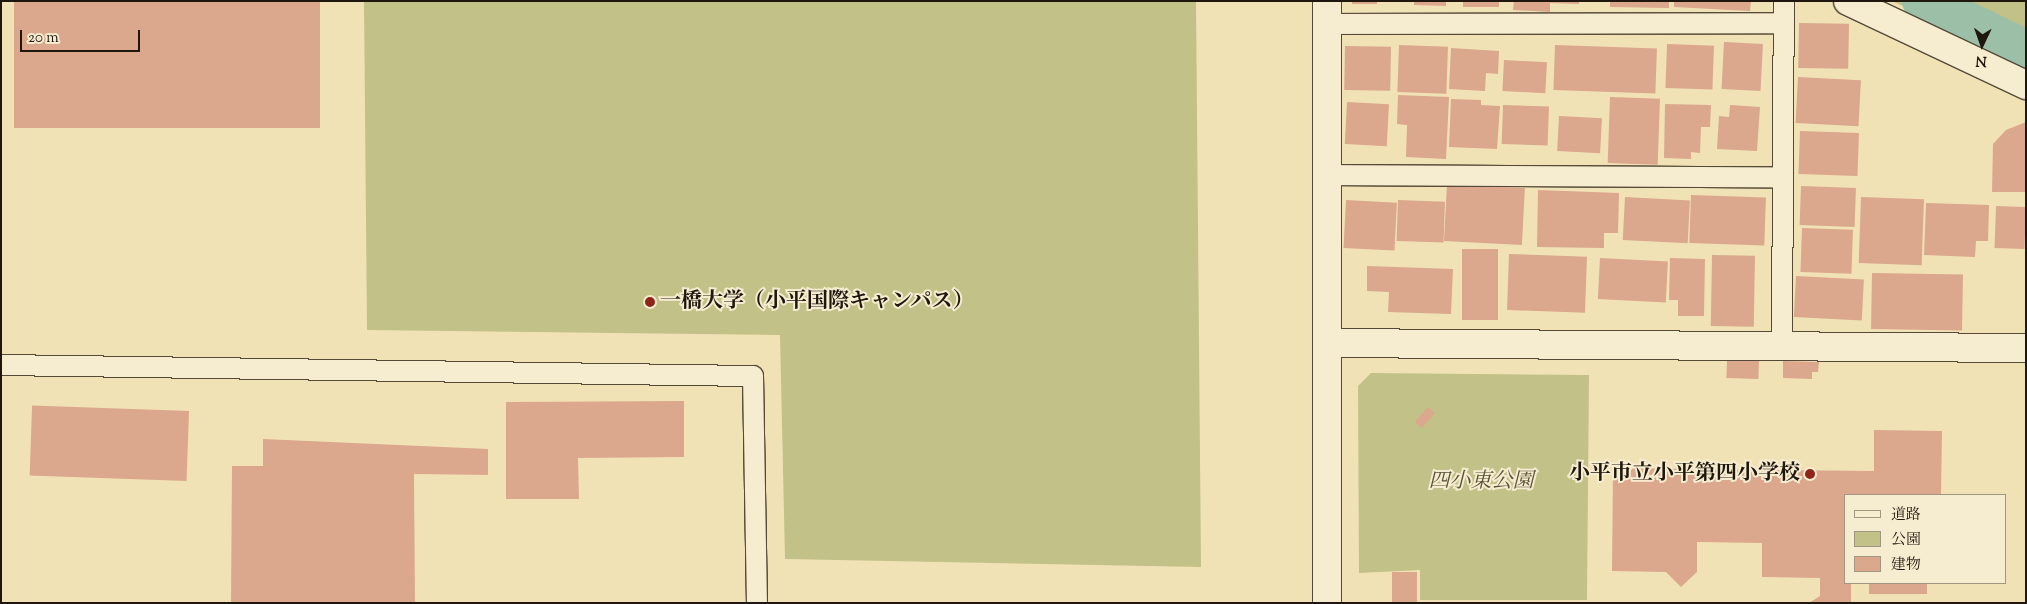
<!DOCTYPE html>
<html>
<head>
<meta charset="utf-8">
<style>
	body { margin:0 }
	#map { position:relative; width:2027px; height:604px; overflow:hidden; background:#f1e2b6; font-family:"Sorts Mill Goudy","Noto Serif JP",serif }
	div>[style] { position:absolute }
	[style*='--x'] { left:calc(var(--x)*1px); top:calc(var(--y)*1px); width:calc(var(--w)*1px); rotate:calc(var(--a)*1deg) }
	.green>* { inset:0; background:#c2c188 }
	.canal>* { height:42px; margin:-21px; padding:0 21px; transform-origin:21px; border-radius:21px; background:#9cbfa8 }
	.building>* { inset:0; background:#dba78d; transform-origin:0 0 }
	.roads { filter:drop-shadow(1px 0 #544a37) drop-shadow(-1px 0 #544a37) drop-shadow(0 1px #544a37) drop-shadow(0 -1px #544a37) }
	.lane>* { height:20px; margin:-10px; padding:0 10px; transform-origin:10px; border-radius:10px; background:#f6ecd0 }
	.street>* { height:28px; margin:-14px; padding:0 14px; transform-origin:14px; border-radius:14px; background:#f6ecd0 }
	.dots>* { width:14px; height:14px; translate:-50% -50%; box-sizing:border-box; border:2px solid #f6ecd0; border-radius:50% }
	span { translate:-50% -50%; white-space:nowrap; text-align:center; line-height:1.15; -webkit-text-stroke:4px #f6ecd0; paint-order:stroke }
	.poi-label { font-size:21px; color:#1f170d; font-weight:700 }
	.left { translate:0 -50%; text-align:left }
	.right { translate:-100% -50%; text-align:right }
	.park-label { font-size:21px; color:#585238; font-style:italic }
	.frame { position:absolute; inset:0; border:2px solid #1f170d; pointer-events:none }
	.legend { position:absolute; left:1844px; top:494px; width:162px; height:90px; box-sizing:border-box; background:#f6ecd0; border:1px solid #a09782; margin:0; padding:6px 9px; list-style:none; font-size:15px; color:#1f170d }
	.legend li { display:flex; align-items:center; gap:10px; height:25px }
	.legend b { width:25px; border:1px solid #a09782 }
	.north { position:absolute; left:1957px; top:20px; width:50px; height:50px; -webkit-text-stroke:4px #f6ecd0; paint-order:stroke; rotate:183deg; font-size:14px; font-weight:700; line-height:20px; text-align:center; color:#1f170d }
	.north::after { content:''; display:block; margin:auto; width:18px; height:22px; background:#1f170d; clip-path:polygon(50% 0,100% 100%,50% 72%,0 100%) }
	.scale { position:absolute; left:20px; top:30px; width:120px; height:22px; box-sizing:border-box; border:2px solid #1f170d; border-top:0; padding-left:6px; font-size:15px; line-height:18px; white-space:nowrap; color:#1f170d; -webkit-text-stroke:4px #f6ecd0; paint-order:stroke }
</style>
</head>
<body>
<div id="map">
	<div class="green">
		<div style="clip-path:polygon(364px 1px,1196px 1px,1201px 567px,785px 559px,780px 335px,367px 330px)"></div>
		<div style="clip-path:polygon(1892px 1px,2026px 1px,2026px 65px)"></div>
		<div style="clip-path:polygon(1371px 373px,1589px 375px,1587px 600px,1420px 600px,1420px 570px,1359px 573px,1358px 386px)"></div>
	</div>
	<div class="canal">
		<div style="--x:1923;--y:1;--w:114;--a:25.9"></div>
	</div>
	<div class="building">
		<div style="left:14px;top:1px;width:306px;height:127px"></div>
		<div style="left:1352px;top:1px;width:25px;height:3px"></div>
		<div style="clip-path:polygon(1414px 1px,1446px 1px,1446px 6px,1414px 5px)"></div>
		<div style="left:1463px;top:1px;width:36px;height:6px"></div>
		<div style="clip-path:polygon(1514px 1px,1579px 1px,1579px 4px,1550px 3px,1550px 12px,1513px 10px)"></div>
		<div style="clip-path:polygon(1610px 1px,1669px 1px,1669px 8px,1610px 7px)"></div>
		<div style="clip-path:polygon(1674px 1px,1751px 1px,1750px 11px,1674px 7px)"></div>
		<div style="left:1799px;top:23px;width:50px;height:45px;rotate:1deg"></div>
		<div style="left:1724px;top:42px;width:39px;height:47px;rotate:3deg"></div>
		<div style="left:1667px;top:44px;width:47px;height:44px;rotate:2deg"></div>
		<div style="left:1399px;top:45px;width:49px;height:47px;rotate:2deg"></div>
		<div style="left:1555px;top:45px;width:102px;height:45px;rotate:2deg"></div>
		<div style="left:1345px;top:46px;width:46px;height:44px;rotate:1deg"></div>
		<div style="clip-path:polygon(1451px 48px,1499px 51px,1498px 74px,1486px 73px,1485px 91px,1449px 89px)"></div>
		<div style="left:1504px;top:60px;width:43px;height:31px;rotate:3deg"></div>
		<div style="left:1798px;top:77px;width:63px;height:46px;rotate:3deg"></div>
		<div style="clip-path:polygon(1398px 95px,1449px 97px,1446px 159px,1406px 157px,1407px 125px,1397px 124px)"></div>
		<div style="left:1610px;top:97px;width:50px;height:66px;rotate:2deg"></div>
		<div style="clip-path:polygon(1451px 99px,1481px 100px,1481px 105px,1500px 106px,1497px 149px,1449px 147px)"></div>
		<div style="left:1347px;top:102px;width:42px;height:42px;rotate:3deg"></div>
		<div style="clip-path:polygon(1665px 104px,1711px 105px,1710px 127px,1701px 127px,1700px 153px,1691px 152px,1691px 159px,1664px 158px)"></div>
		<div style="left:1503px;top:105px;width:46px;height:39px;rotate:2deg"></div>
		<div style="clip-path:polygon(1730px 105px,1760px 107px,1757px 151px,1717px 149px,1719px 116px,1729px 117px)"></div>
		<div style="left:1559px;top:116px;width:43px;height:35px;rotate:3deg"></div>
		<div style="clip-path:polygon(2026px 122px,2026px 192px,1992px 192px,1993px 144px,2006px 130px)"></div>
		<div style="left:1800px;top:131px;width:59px;height:43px;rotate:2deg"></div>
		<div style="left:1447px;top:184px;width:78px;height:57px;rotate:3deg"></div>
		<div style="left:1801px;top:186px;width:55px;height:39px;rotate:2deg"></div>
		<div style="clip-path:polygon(1538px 190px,1619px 193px,1618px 233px,1604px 233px,1604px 248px,1537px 247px)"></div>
		<div style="left:1691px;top:195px;width:75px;height:48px;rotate:2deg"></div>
		<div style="left:1625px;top:197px;width:65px;height:43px;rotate:3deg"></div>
		<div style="left:1861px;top:197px;width:63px;height:66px;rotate:2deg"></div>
		<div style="left:1346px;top:200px;width:51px;height:48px;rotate:3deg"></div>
		<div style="left:1398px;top:200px;width:47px;height:41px;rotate:2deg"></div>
		<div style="clip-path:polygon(1926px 203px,1989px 205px,1988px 241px,1976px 241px,1975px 257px,1924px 255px)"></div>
		<div style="left:1996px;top:206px;width:30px;height:42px;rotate:2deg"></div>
		<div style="left:1802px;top:228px;width:51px;height:44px;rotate:2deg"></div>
		<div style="left:1462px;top:249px;width:36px;height:71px"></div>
		<div style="left:1509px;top:254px;width:78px;height:56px;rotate:2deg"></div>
		<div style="left:1712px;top:255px;width:43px;height:71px;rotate:1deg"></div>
		<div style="left:1600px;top:258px;width:68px;height:41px;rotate:3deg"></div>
		<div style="clip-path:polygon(1670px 258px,1705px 259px,1704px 316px,1678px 316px,1678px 300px,1669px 300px)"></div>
		<div style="clip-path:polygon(1367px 266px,1453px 269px,1451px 314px,1388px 312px,1389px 292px,1367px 291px)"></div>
		<div style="left:1872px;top:273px;width:91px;height:56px;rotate:1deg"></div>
		<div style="left:1796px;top:276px;width:68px;height:41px;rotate:3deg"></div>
		<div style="left:1727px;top:360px;width:32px;height:18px;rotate:2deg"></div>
		<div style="clip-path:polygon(1783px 361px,1819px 362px,1818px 372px,1812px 372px,1812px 379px,1783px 378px)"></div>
		<div style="clip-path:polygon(684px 401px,684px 457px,578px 458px,579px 499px,506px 499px,506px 402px)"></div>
		<div style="left:1428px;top:407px;width:9px;height:20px;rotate:41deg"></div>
		<div style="left:189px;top:411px;width:70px;height:157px;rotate:92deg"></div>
		<div style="clip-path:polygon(1874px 430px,1942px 431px,1941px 495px,1846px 495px,1846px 583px,1851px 583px,1851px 603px,1809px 603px,1820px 596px,1820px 578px,1762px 577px,1762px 543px,1697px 542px,1697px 572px,1681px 587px,1666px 572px,1612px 571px,1613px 468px,1874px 471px)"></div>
		<div style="clip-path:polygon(263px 439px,488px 449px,488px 475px,414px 474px,415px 603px,231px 603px,232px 466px,263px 466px)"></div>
		<div style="left:1392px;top:572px;width:25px;height:31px"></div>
		<div style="left:1869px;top:583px;width:58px;height:11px"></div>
	</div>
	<div class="roads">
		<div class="lane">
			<div style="--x:1327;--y:24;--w:456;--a:-0.1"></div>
			<div style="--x:1328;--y:175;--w:455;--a:0.3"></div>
			<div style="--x:1782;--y:346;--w:345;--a:-89.7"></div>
			<div style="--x:1;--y:365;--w:752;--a:0.84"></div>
			<div style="--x:753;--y:376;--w:227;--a:89"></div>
		</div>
		<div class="street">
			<div style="--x:1848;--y:1;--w:197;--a:25.3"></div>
			<div style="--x:1328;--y:343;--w:698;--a:0.41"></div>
			<div style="--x:1327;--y:603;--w:602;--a:-90"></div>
		</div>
	</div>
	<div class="dots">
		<div style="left:650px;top:302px;background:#8f2418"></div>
		<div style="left:1810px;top:474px;background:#8f2418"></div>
	</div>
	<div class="poi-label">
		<span class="left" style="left:660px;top:302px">一橋大学（小平国際キャンパス）</span>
		<span class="right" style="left:1800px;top:474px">小平市立小平第四小学校</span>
	</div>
	<div class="park-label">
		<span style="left:1481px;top:482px">四小東公園</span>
	</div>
	<div class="frame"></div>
	<ul class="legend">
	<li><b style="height:6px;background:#f6ecd0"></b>道路</li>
	<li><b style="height:14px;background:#c2c188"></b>公園</li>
	<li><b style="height:14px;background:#dba78d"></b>建物</li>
	</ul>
	<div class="north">N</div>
	<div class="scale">20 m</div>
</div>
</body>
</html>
